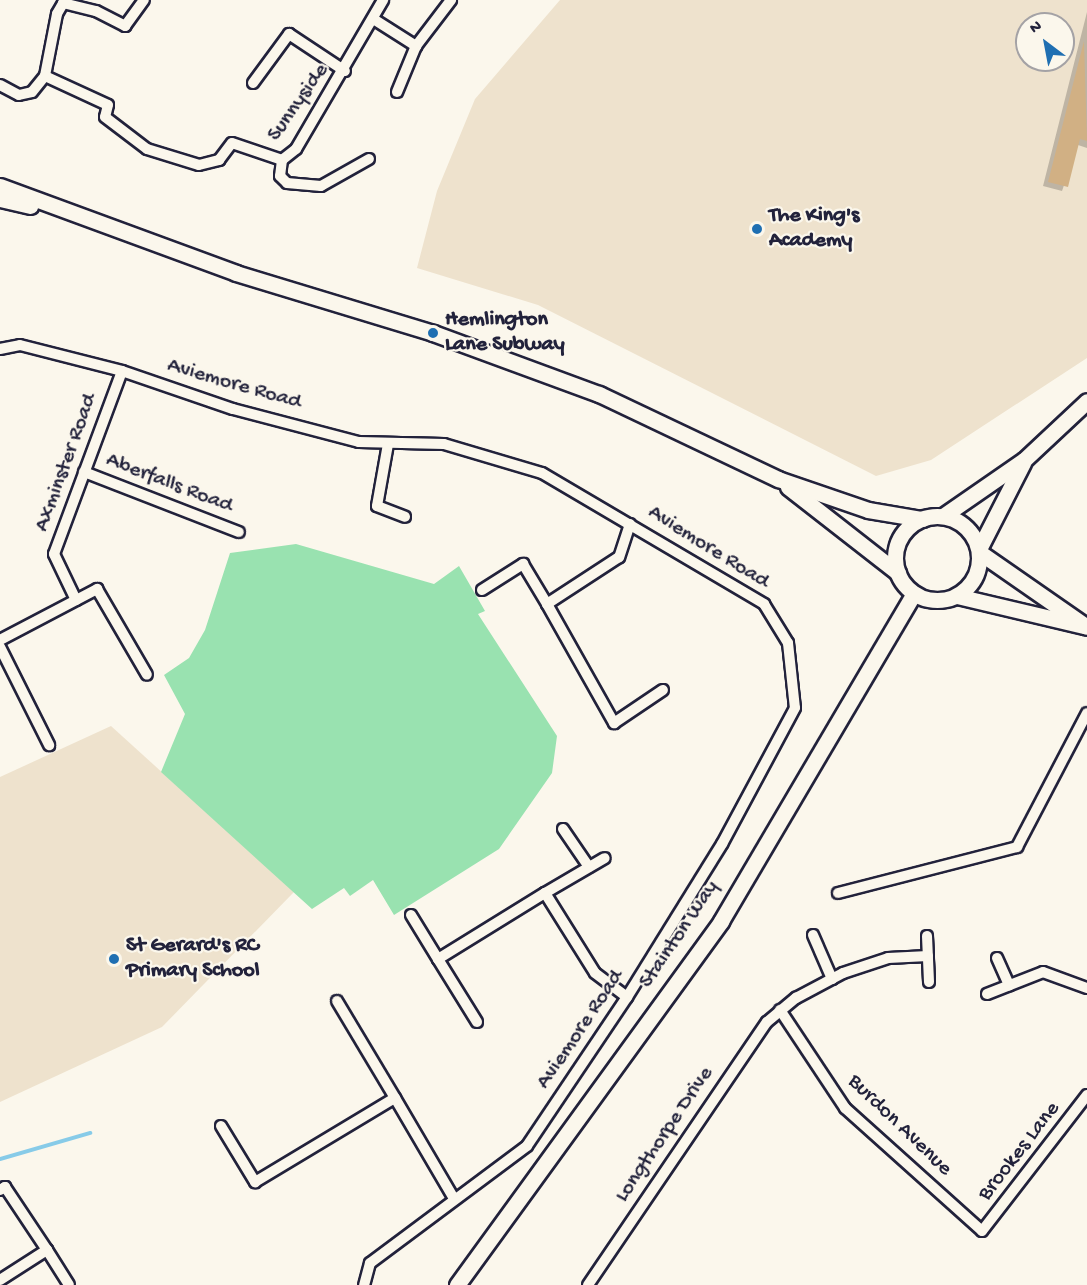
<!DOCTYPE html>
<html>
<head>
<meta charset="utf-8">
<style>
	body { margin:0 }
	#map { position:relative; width:1087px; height:1285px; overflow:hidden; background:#fbf7ec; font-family:"Gochi Hand",sans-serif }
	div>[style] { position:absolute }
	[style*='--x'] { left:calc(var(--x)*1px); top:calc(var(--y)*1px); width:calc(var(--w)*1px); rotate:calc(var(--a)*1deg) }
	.built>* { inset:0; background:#eee2cd }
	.green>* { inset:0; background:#99e2b0 }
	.shadow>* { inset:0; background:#0003 }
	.stream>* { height:4px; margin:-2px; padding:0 2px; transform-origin:2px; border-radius:2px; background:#87cbe8 }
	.building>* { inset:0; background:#d1b084 }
	.roads { filter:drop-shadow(2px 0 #22223b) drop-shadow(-2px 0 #22223b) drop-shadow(0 2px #22223b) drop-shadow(0 -2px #22223b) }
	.street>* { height:10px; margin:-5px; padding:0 5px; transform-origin:5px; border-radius:5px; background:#fbf7ec }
	.secondary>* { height:15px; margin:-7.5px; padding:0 7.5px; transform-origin:7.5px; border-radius:7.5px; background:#fbf7ec }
	.secondary>.ring { margin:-7.5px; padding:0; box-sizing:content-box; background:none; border:15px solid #fbf7ec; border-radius:50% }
	.dots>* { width:16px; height:16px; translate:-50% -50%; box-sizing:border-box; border:3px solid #fbf7ec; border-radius:50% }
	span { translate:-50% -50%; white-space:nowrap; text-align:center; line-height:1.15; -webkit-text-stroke:4.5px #fbf7ec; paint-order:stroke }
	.street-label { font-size:22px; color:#22223b }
	.poi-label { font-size:22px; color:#22223b; font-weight:700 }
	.left { translate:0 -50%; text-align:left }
	.north { position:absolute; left:1015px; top:12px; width:60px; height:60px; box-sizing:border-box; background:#fbf7ec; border:2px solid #a4a2a5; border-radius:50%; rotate:328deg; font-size:16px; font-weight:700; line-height:24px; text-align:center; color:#22223b }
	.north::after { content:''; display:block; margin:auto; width:21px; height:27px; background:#1f6fb2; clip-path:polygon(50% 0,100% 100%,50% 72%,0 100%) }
</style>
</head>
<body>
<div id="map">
	<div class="built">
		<div style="clip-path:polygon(evenodd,560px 0,1087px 0,1087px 358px,931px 460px,876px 476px,538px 305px,417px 268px,437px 191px,475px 99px,560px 0,1027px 24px,1063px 24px,1063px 60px,1027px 60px,1027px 24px)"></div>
		<div style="clip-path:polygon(111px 726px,294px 892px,162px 1027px,0 1102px,0 777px)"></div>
	</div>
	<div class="green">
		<div style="clip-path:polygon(296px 544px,434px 584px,459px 566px,485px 611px,478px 614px,557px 736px,552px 773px,499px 849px,394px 915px,373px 880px,350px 896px,344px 888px,312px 909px,161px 772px,185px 714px,164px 675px,189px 658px,205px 630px,230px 553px)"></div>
	</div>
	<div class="shadow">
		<div style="clip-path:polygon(1087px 12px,1087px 148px,1078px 145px,1062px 191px,1043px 186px)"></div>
	</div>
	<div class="stream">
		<div style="--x:0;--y:1159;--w:94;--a:-16.1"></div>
	</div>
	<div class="building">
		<div style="clip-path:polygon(1084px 41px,1087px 141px,1080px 139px,1068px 187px,1048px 182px)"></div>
	</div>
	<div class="roads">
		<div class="street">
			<div style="--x:65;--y:0;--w:16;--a:120"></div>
			<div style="--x:57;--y:14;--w:63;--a:101"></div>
			<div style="--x:45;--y:76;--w:69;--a:24.7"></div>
			<div style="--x:108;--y:105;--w:12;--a:104"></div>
			<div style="--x:105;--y:117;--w:53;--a:37.3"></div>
			<div style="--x:147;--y:149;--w:54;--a:17.1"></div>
			<div style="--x:199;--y:165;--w:21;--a:-14"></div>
			<div style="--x:219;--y:160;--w:21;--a:-53"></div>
			<div style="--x:232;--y:143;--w:53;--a:18.8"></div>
			<div style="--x:282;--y:160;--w:18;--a:-38"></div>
			<div style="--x:296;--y:149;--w:173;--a:-59.7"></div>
			<div style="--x:63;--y:3;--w:34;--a:14"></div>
			<div style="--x:96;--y:11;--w:33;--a:27"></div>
			<div style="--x:125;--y:26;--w:32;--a:-54"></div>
			<div style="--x:375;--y:20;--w:49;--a:32.4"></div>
			<div style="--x:253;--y:83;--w:61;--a:-53.7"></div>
			<div style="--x:289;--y:34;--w:67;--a:33.5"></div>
			<div style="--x:0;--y:85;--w:21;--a:28"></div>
			<div style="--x:19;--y:95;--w:13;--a:-13"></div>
			<div style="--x:32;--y:92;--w:21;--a:-51"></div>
			<div style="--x:397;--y:92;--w:50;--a:-67.6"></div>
			<div style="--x:416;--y:46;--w:58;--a:-52.7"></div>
			<div style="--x:282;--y:160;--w:16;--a:97"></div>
			<div style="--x:280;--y:176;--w:10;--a:45"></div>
			<div style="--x:287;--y:183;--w:34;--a:5"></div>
			<div style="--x:321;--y:186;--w:55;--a:-29.4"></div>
			<div style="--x:0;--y:349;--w:20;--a:-11"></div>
			<div style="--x:20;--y:345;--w:105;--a:14.3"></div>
			<div style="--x:122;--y:371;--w:117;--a:18.9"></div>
			<div style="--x:233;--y:409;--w:130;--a:14.7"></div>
			<div style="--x:359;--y:442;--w:85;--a:1.3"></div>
			<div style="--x:444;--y:444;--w:102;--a:16.5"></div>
			<div style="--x:542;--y:473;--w:258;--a:30.5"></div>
			<div style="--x:764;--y:604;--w:46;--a:58.4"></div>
			<div style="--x:788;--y:643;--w:65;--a:83.9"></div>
			<div style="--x:795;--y:708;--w:154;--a:118.2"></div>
			<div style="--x:722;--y:844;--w:180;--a:121.8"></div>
			<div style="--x:627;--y:997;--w:179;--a:123.9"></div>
			<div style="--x:527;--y:1146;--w:196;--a:143.3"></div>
			<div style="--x:370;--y:1263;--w:23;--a:105"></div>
			<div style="--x:388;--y:444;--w:63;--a:100.1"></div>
			<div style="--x:377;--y:506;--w:30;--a:21"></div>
			<div style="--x:84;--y:472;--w:166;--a:21.2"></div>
			<div style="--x:630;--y:524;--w:35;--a:108"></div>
			<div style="--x:619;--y:557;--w:86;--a:146.9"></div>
			<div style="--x:547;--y:604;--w:137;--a:60.6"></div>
			<div style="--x:614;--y:723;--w:59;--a:-34"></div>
			<div style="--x:482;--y:590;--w:49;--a:-32.4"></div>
			<div style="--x:523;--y:564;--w:47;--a:59"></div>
			<div style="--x:76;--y:600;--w:51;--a:-115.6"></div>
			<div style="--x:54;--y:554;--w:195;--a:-69.6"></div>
			<div style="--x:0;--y:640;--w:110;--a:-27.7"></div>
			<div style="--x:97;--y:589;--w:99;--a:59.8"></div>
			<div style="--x:0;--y:647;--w:110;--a:63.4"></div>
			<div style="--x:563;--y:829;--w:46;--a:55.6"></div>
			<div style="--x:545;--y:893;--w:69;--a:-30.3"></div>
			<div style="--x:838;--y:893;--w:185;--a:-14.4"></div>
			<div style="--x:1017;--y:847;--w:151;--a:-62.4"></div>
			<div style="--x:411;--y:915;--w:52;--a:58.5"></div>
			<div style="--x:813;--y:935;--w:48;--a:66.6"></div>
			<div style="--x:927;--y:936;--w:46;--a:87.5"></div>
			<div style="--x:997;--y:958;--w:30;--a:66"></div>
			<div style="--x:987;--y:994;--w:60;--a:-21.4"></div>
			<div style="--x:1043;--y:972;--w:47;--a:20"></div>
			<div style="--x:337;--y:1001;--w:113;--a:59.1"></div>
			<div style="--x:780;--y:1010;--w:118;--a:56.4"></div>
			<div style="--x:845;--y:1108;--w:184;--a:41.9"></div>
			<div style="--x:982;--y:1231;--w:172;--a:-52.3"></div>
			<div style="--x:477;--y:1022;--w:74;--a:-121.8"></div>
			<div style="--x:438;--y:959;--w:126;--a:-31.7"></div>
			<div style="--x:545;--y:893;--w:94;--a:58"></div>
			<div style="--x:595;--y:973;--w:40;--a:37"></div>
			<div style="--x:221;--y:1126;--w:66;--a:58.7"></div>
			<div style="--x:255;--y:1182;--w:163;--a:-31"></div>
			<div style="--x:395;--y:1098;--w:115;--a:59.6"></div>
			<div style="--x:0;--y:1190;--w:6;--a:-31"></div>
			<div style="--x:5;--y:1187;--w:76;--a:56.3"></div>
			<div style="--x:0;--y:1280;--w:56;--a:-32.6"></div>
			<div style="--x:47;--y:1250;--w:41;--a:57.8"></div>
			<div style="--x:588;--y:1285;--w:318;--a:-55.8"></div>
			<div style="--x:767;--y:1022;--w:38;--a:-40"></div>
			<div style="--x:796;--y:998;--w:53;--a:-28"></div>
			<div style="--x:843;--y:973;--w:47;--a:-18.4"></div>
			<div style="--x:888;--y:958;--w:40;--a:-2.9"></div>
		</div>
		<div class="secondary">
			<div style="--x:0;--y:186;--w:252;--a:20.2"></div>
			<div style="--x:236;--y:273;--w:206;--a:16.9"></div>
			<div style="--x:433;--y:333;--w:177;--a:20.2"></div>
			<div style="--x:599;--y:394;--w:198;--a:25.4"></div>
			<div style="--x:778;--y:479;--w:95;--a:19"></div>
			<div style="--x:868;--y:510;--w:55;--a:9.5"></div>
			<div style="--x:0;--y:199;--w:31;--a:13"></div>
			<div style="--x:788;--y:487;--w:140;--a:38"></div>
			<div style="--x:943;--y:516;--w:98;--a:-34.7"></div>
			<div style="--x:1024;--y:460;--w:86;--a:-43.1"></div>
			<div class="ring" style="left:895px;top:516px;width:69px;height:69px"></div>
			<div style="--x:979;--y:549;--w:97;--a:-62.9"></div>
			<div style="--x:979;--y:552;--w:131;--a:34.8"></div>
			<div style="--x:957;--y:596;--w:130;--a:13.3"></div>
			<div style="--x:457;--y:1285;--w:450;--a:-54"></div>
			<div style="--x:721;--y:921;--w:380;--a:-59.5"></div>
		</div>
	</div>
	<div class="dots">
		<div style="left:757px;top:229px;background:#1f6fb2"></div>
		<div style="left:433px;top:333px;background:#1f6fb2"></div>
		<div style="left:114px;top:959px;background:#1f6fb2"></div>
	</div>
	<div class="street-label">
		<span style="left:299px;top:103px;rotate:-55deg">Sunnyside</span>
		<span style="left:234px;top:385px;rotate:16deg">Aviemore Road</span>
		<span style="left:67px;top:463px;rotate:-70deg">Axminster Road</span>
		<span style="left:169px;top:484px;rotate:21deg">Aberfalls Road</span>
		<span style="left:708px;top:548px;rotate:32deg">Aviemore Road</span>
		<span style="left:680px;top:935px;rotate:-56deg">Stainton Way</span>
		<span style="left:581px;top:1030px;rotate:-56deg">Aviemore Road</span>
		<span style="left:899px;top:1126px;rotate:44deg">Burdon Avenue</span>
		<span style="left:665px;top:1135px;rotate:-56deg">Longthorpe Drive</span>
		<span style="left:1020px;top:1152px;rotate:-52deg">Brookes Lane</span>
	</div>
	<div class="poi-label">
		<span class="left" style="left:769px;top:229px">The King's<br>Academy</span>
		<span class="left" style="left:445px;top:333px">Hemlington<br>Lane Subway</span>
		<span class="left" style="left:126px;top:959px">St Gerard's RC<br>Primary School</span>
	</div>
	<div class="north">N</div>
</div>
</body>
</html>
